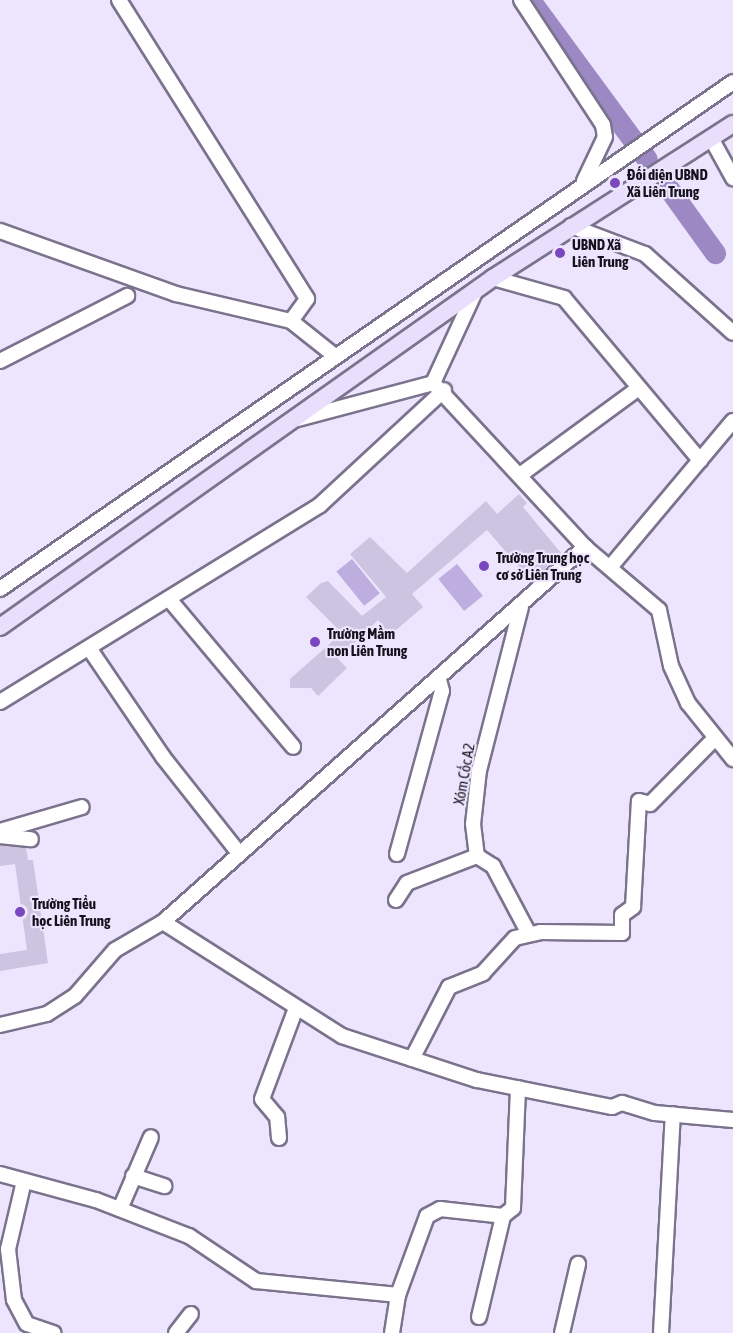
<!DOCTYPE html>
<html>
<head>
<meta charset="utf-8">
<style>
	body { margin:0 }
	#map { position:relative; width:733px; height:1333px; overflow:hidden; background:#ece5fd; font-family:"Asap Condensed",sans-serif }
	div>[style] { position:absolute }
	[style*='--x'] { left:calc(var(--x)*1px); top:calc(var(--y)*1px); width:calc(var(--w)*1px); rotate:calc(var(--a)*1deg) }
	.green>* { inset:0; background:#beaedf; transform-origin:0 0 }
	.river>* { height:21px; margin:-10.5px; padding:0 10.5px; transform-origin:10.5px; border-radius:10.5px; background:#9c89c3 }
	.building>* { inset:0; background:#cdc4e1 }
	.roads { filter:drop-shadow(2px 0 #7b738d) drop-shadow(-2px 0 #7b738d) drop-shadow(0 2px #7b738d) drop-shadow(0 -2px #7b738d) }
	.minor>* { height:14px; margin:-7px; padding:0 7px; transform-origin:7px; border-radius:7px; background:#fff }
	.major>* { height:16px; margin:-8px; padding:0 8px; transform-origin:8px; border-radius:8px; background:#e9dffd }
	.dots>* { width:16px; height:16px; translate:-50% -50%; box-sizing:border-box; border:3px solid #ece5fd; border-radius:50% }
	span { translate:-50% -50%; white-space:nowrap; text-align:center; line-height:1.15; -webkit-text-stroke:4.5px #ece5fd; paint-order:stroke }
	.poi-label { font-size:15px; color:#16121d; font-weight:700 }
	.left { translate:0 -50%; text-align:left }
	.street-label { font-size:15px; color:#16121d }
</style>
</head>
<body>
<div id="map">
	<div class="green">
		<div style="left:352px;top:559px;width:44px;height:20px;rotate:51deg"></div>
		<div style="left:457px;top:564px;width:41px;height:24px;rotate:51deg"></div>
	</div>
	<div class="river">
		<div style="--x:530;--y:0;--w:197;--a:53.7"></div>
		<div style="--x:669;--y:189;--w:79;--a:54.3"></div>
	</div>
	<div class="building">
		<div style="clip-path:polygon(519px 494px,527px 503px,523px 507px,561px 553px,532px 582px,487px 530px,412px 594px,423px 607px,390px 635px,378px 620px,338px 659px,347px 668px,318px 696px,311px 688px,290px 688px,290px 679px,342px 633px,306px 597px,321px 583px,328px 581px,362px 616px,386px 597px,350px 554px,370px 537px,407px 573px,486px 501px,497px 514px)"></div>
		<div style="clip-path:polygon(0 845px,26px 848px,28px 860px,33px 860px,48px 963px,0 971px,0 954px,27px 950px,15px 864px,0 866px)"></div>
	</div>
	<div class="roads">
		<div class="minor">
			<div style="--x:119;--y:0;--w:353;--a:57.8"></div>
			<div style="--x:307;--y:299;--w:27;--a:126"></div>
			<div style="--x:521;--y:0;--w:149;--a:56.7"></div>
			<div style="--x:603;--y:125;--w:12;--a:81"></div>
			<div style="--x:605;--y:137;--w:49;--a:115.5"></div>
			<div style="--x:711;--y:138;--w:46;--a:61.2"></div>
			<div style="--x:571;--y:226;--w:79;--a:20.7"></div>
			<div style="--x:645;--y:254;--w:118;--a:41.9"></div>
			<div style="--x:0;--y:231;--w:187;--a:19.7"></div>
			<div style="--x:176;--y:294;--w:118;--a:13.2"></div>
			<div style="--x:291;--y:321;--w:56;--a:38.5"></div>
			<div style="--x:493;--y:278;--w:74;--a:15.7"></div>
			<div style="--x:564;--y:298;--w:212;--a:50"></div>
			<div style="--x:0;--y:361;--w:143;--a:-27.1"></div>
			<div style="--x:298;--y:419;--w:140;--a:-14.9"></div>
			<div style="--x:433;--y:383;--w:100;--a:-65.2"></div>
			<div style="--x:520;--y:475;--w:144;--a:-36.2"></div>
			<div style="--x:585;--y:547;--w:97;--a:40.4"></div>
			<div style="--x:659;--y:610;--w:57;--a:77.9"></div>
			<div style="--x:671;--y:666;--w:41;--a:65.3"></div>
			<div style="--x:688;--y:703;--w:72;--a:51.2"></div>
			<div style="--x:612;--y:565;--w:188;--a:-50"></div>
			<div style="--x:0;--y:589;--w:891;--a:-34.67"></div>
			<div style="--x:169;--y:599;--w:193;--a:50"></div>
			<div style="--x:521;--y:607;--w:168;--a:104.4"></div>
			<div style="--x:479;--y:770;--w:54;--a:96.3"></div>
			<div style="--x:473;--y:824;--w:32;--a:83"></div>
			<div style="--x:477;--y:856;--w:19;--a:32"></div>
			<div style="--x:493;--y:866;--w:77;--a:62.1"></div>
			<div style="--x:89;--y:648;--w:132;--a:55.8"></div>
			<div style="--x:163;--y:757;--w:121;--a:51.7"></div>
			<div style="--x:0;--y:702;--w:376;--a:-31.6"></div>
			<div style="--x:320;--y:505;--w:169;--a:-42.8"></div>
			<div style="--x:0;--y:831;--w:85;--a:-16.3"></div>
			<div style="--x:0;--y:836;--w:31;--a:6"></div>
			<div style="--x:397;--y:854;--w:169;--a:-74.6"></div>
			<div style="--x:442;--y:691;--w:11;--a:-105"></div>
			<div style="--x:396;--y:900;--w:20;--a:-57"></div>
			<div style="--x:407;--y:883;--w:75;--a:-21.1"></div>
			<div style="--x:163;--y:922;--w:212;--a:32.5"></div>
			<div style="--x:342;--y:1036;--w:142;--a:18.1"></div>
			<div style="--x:477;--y:1080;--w:138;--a:11.3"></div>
			<div style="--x:612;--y:1107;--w:11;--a:-22"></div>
			<div style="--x:622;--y:1103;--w:34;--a:17"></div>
			<div style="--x:655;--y:1113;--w:78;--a:5.1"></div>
			<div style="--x:0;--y:1025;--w:48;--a:-13.2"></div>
			<div style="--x:47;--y:1014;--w:33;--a:-33"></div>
			<div style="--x:75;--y:996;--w:61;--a:-49"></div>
			<div style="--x:115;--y:950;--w:56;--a:-30.3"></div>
			<div style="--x:163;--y:922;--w:565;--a:-41.63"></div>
			<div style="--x:585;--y:547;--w:224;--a:-132.8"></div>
			<div style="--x:412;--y:1059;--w:81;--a:-62.8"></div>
			<div style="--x:449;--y:987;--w:37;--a:-22"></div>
			<div style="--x:483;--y:973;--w:47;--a:-47.6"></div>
			<div style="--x:515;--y:938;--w:26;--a:-13"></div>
			<div style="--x:540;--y:932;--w:82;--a:0.7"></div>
			<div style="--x:622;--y:933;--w:18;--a:-90"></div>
			<div style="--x:622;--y:915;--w:14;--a:-36"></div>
			<div style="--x:633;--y:907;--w:106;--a:-86.8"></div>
			<div style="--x:639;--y:801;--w:11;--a:15"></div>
			<div style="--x:650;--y:804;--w:91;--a:-45.4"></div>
			<div style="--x:279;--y:1138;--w:21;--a:-95"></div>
			<div style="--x:277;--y:1117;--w:23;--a:-130"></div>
			<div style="--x:262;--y:1099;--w:97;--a:-69.5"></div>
			<div style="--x:0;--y:1174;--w:99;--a:15.2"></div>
			<div style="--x:96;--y:1200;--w:100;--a:21.2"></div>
			<div style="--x:189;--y:1236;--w:81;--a:33.9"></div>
			<div style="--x:256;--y:1281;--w:143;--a:5.6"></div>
			<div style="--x:133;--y:1176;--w:33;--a:18"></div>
			<div style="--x:24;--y:1181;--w:70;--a:103.2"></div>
			<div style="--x:8;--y:1249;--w:51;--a:83.3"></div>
			<div style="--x:14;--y:1300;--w:27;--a:62"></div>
			<div style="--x:27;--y:1324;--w:28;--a:19"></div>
			<div style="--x:120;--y:1209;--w:78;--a:-66.7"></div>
			<div style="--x:479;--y:1317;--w:104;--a:-76.6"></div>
			<div style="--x:176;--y:1333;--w:24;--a:-52"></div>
			<div style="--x:392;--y:1333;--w:38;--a:-81"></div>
			<div style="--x:398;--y:1295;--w:84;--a:-69.8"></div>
			<div style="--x:427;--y:1216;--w:15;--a:-28"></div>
			<div style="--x:440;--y:1209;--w:63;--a:6.3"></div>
			<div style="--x:503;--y:1216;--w:13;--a:-39"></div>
			<div style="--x:513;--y:1208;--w:120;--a:-87.6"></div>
			<div style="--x:562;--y:1333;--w:71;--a:-76.9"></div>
			<div style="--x:661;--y:1333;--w:219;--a:-86.9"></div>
		</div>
		<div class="major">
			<div style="--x:0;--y:627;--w:604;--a:-35.3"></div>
			<div style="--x:493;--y:278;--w:285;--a:-32.7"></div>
		</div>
	</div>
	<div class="dots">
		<div style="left:615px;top:183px;background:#7a47bf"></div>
		<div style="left:560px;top:253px;background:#7a47bf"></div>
		<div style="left:484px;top:566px;background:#7a47bf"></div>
		<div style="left:315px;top:642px;background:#7a47bf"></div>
		<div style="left:20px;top:912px;background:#7a47bf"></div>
	</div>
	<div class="poi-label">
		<span class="left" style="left:627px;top:183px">Đối diện UBND<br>Xã Liên Trung</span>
		<span class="left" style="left:572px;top:253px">UBND Xã<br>Liên Trung</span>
		<span class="left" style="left:496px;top:566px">Trường Trung học<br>cơ sở Liên Trung</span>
		<span class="left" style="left:327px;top:642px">Trường Mầm<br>non Liên Trung</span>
		<span class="left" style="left:32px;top:912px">Trường Tiểu<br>học Liên Trung</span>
	</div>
	<div class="street-label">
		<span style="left:464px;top:774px;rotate:-80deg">Xóm Cốc A2</span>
	</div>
</div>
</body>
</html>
